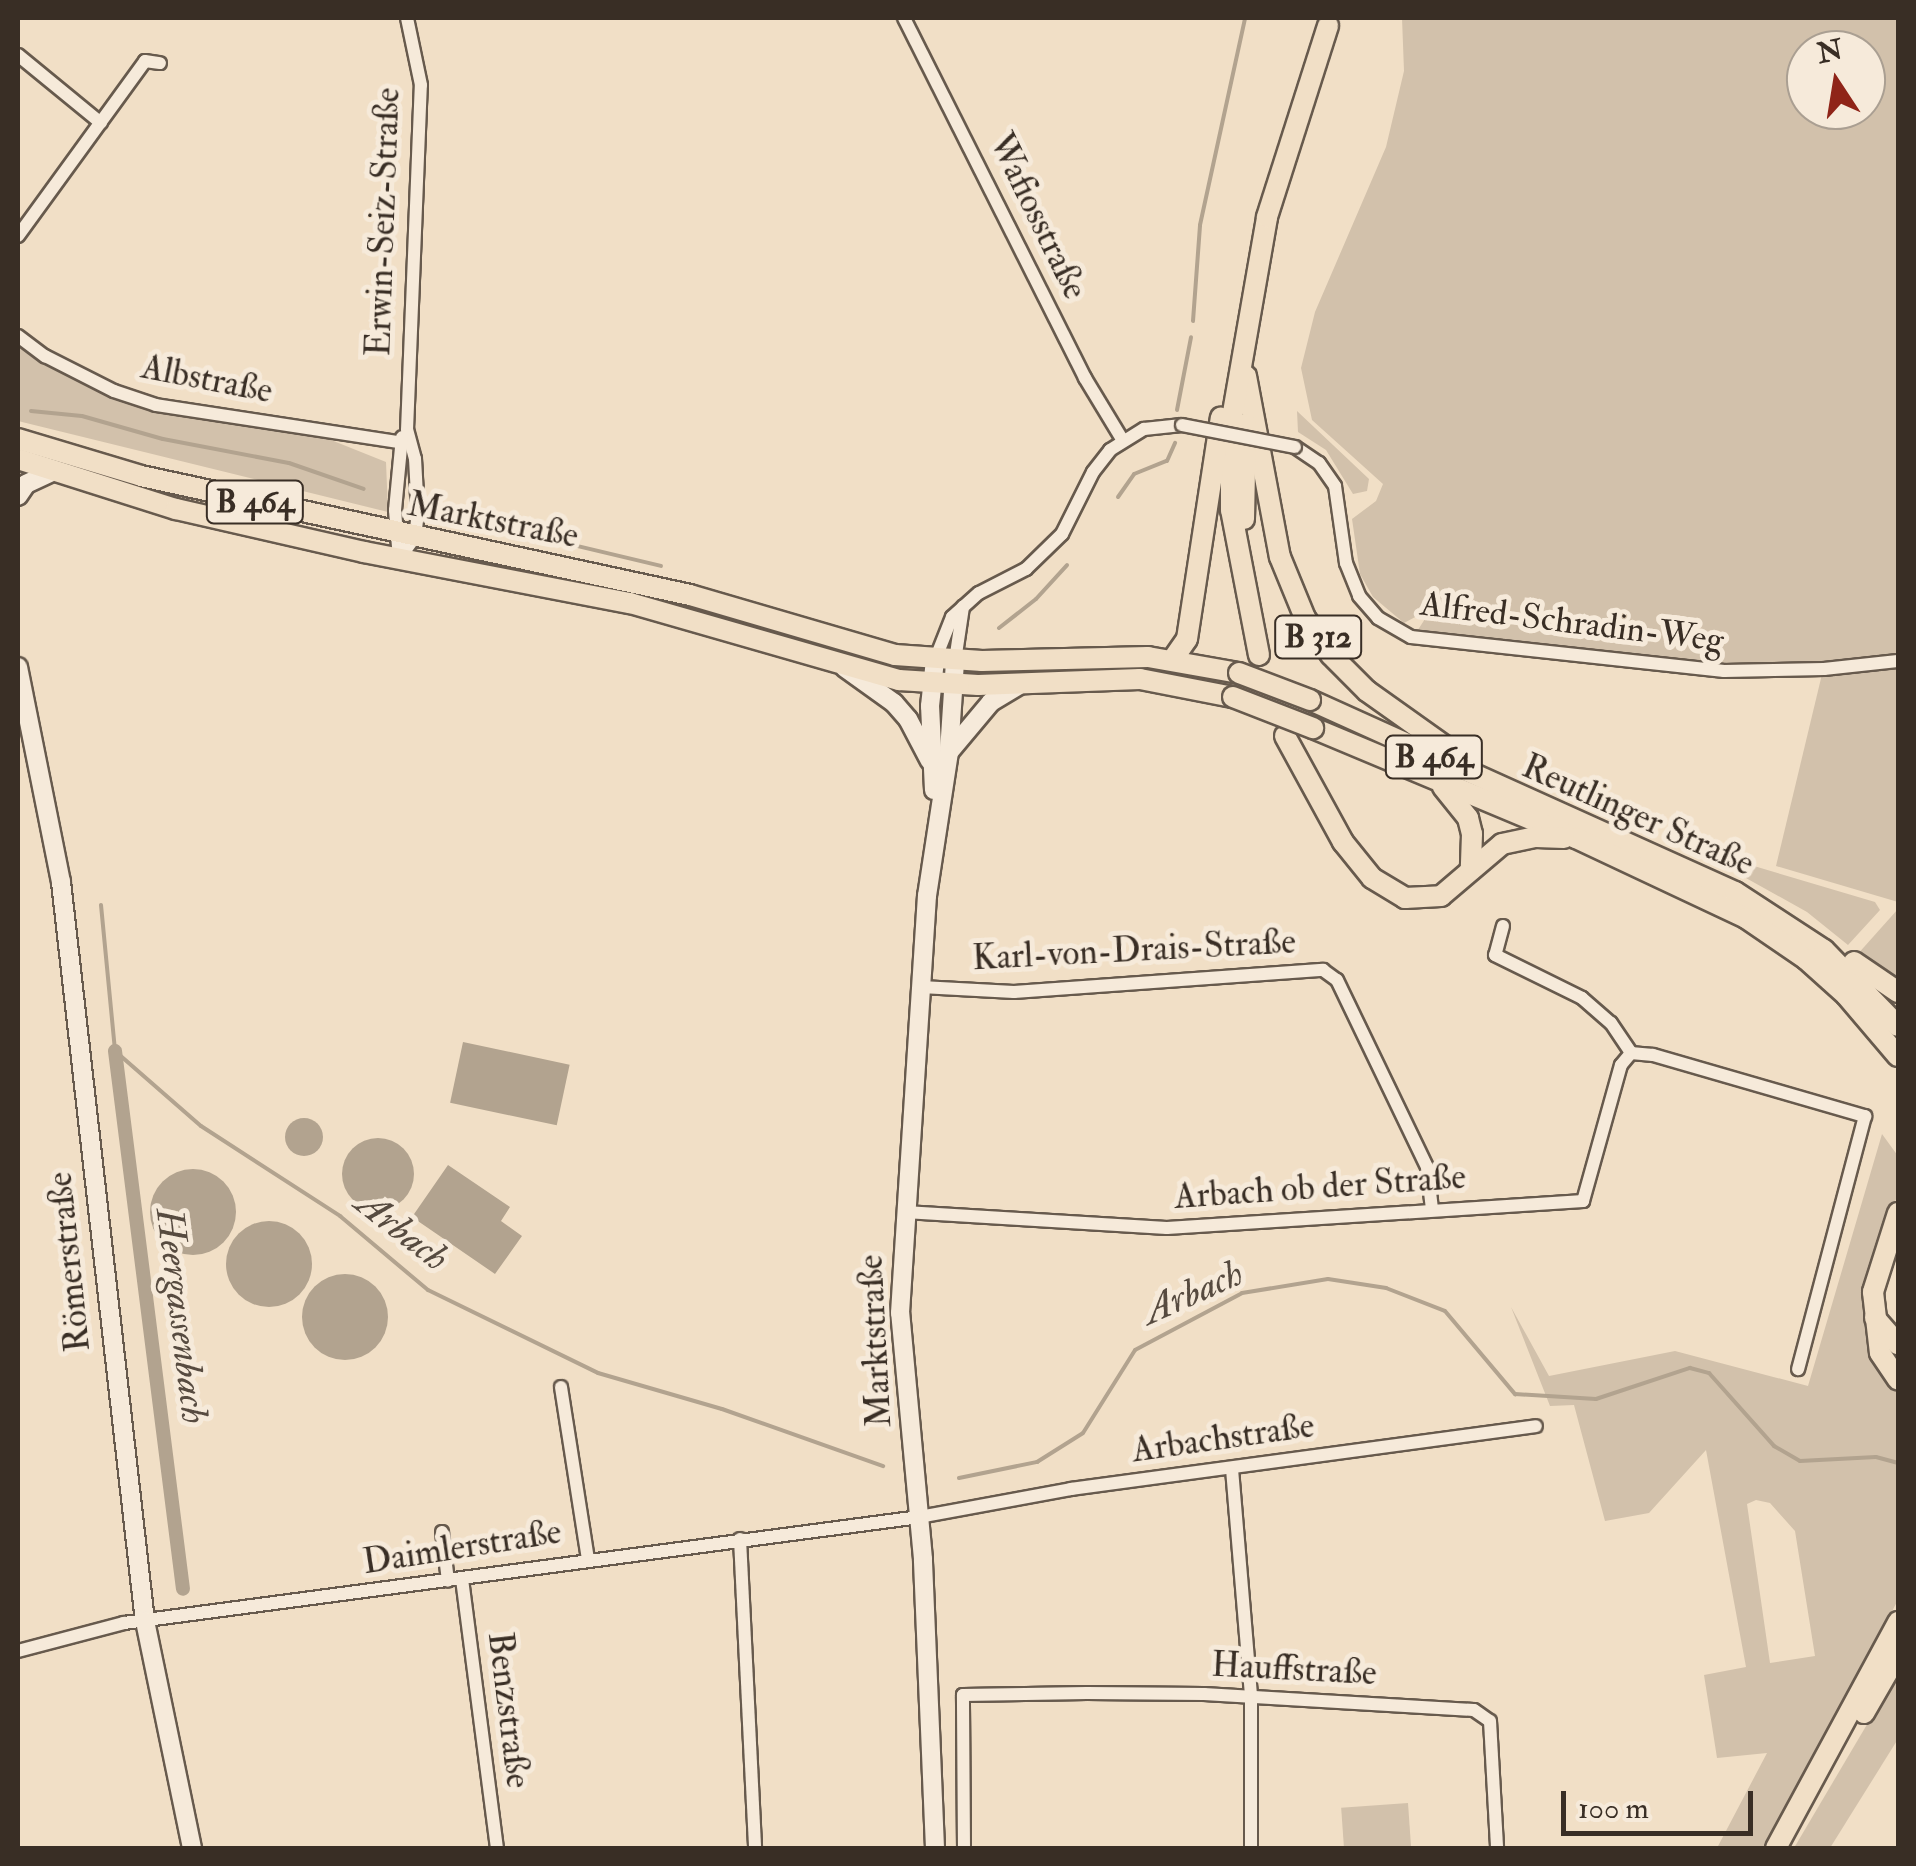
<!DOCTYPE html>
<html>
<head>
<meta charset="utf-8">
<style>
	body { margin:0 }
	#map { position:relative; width:1916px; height:1866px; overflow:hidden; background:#f1dfc6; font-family:"IM FELL Double Pica",serif }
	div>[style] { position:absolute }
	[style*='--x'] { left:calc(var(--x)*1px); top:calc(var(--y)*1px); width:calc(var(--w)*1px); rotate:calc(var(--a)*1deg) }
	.green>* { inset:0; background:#d2c1ab; transform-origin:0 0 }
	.water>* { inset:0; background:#b2a38f; transform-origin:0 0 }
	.round { border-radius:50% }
	.stream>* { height:4px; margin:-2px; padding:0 2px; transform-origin:2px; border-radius:2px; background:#b2a38f }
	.canal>* { height:14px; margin:-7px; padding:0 7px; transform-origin:7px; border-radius:7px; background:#b2a38f }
	.roads { filter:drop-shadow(2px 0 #675a4d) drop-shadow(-2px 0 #675a4d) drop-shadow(0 2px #675a4d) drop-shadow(0 -2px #675a4d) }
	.street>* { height:12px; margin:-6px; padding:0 6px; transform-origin:6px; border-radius:6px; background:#f6eada }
	.secondary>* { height:18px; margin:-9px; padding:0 9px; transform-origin:9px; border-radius:9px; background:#f6eada }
	.primary>* { height:20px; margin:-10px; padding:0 10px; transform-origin:10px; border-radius:10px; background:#f1dfc6 }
	.bridges { filter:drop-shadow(2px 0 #675a4d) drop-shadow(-2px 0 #675a4d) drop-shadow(0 2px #675a4d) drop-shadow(0 -2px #675a4d) }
	.street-bridge>* { height:12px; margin:-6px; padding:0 6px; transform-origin:6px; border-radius:6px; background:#f6eada }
	.primary-bridge>* { height:20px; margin:-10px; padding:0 10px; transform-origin:10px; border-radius:10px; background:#f1dfc6 }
	span { translate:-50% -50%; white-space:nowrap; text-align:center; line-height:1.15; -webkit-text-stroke:10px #f6eada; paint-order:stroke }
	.shield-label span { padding:2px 8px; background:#f6eada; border:2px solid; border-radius:8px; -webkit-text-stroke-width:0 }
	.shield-label { font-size:32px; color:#392e25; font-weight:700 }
	.street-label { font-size:35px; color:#392e25 }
	.water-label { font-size:38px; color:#574b40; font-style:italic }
	.frame { position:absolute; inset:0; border:20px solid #392e25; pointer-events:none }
	.north { position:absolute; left:1786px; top:30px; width:100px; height:100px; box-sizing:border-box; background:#f6eada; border:2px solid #aa9f92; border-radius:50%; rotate:348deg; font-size:28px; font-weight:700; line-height:40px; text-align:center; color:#392e25 }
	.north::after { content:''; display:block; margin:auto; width:35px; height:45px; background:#8f2418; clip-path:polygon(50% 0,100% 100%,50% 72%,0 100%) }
	.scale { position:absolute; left:1561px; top:1791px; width:192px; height:45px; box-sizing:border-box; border:5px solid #392e25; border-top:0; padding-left:12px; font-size:30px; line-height:35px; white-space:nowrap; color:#392e25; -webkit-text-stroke:8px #f6eada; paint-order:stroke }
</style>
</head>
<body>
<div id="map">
	<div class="green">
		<div style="clip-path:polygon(evenodd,1402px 18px,1898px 18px,1898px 659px,1725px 670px,1414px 636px,1432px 608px,1404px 623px,1373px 597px,1360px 574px,1352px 519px,1376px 501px,1383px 484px,1312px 420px,1301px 368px,1315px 312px,1386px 147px,1404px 71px,1402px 18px,1806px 50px,1866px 50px,1866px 110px,1806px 110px,1806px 50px)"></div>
		<div style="clip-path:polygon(18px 343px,44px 362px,114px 395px,296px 426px,386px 462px,388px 512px,18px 421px)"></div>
		<div style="clip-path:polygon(1297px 411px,1369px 479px,1367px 491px,1353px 494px,1326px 450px,1298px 432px)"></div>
		<div style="clip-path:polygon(1898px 662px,1898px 902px,1776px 866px,1823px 670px)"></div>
		<div style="clip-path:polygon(1717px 855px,1875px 902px,1880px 910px,1848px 945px,1807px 912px,1719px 863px)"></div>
		<div style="clip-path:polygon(1898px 909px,1898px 979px,1856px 956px)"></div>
		<div style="clip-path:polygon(evenodd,1882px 1134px,1898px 1156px,1898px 1194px,1866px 1279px,1866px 1333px,1879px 1369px,1898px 1387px,1898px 1600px,1766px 1848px,1717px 1848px,1767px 1753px,1717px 1758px,1704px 1675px,1746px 1667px,1706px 1450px,1649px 1513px,1605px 1521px,1574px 1405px,1550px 1406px,1511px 1307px,1549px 1376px,1675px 1351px,1808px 1386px,1882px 1134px,1756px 1500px,1770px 1503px,1795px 1531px,1815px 1656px,1770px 1663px,1747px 1504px,1756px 1500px)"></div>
		<div style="clip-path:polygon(1898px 1672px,1898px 1739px,1830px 1848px,1794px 1848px)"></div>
		<div style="left:1408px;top:1803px;width:45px;height:67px;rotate:86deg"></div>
	</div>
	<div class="water">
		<div style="left:463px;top:1042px;width:109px;height:62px;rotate:12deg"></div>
		<div class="round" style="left:285px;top:1118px;width:38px;height:38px"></div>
		<div class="round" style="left:342px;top:1138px;width:72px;height:72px"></div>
		<div style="clip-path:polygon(448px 1165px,510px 1207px,501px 1221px,522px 1236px,495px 1274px,412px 1217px)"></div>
		<div class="round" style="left:150px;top:1169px;width:86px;height:86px"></div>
		<div class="round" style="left:226px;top:1221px;width:86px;height:86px"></div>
		<div class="round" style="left:302px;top:1274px;width:86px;height:86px"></div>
	</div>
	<div class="stream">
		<div style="--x:1193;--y:321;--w:96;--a:-85.8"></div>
		<div style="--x:1200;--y:225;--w:212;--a:-77.7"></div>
		<div style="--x:1177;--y:410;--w:74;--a:-79.1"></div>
		<div style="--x:31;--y:411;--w:51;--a:5.6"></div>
		<div style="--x:82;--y:416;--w:84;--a:15.9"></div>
		<div style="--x:163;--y:439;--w:128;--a:10.8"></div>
		<div style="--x:289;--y:463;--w:79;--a:19.1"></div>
		<div style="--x:1118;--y:497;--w:28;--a:-55"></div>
		<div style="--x:1134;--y:474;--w:35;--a:-22"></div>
		<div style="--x:1167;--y:461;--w:20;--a:-66"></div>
		<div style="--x:443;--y:514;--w:224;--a:13.4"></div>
		<div style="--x:999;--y:628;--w:47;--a:-38.1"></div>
		<div style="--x:1036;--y:599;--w:46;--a:-47.6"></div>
		<div style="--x:101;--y:905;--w:147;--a:84.5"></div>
		<div style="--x:115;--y:1051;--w:114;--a:41.1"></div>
		<div style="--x:201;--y:1126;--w:166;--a:32.9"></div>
		<div style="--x:340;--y:1216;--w:115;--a:40.1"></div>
		<div style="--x:428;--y:1290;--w:189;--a:26"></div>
		<div style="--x:598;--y:1373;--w:129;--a:16.2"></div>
		<div style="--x:722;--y:1409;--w:171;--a:19.5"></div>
		<div style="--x:959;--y:1478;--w:80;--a:-11.6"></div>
		<div style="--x:1037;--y:1462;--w:54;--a:-32.2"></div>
		<div style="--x:1083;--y:1433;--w:98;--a:-57.9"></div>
		<div style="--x:1135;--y:1350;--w:121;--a:-28"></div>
		<div style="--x:1242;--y:1293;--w:87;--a:-9.2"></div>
		<div style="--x:1328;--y:1279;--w:59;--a:8.8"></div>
		<div style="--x:1386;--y:1288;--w:63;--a:21.3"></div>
		<div style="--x:1445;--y:1311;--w:109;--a:49.9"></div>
		<div style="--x:1515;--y:1394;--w:81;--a:3.5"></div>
		<div style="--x:1596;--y:1399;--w:99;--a:-18.3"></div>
		<div style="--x:1690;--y:1368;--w:20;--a:15"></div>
		<div style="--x:1709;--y:1373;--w:98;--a:48.3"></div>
		<div style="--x:1774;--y:1446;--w:30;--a:30"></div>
		<div style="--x:1800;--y:1461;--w:76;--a:-3"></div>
		<div style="--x:1876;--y:1457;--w:23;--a:15"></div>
	</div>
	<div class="canal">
		<div style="--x:115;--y:1051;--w:542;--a:82.8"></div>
	</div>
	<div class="roads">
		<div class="street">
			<div style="--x:904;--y:18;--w:403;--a:63.3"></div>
			<div style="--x:1085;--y:378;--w:71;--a:58.8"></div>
			<div style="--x:18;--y:55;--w:107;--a:39.3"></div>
			<div style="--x:18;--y:236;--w:216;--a:-54"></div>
			<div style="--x:145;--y:61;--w:15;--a:8"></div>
			<div style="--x:18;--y:336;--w:34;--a:37"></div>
			<div style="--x:45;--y:356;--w:77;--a:26.9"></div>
			<div style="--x:114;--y:391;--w:44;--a:18.4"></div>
			<div style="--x:156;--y:405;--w:246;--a:8.7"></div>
			<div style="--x:1295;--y:447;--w:29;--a:34"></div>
			<div style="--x:1319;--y:463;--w:28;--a:55"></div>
			<div style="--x:1335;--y:486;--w:78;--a:81.9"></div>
			<div style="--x:1346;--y:563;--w:35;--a:68"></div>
			<div style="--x:1359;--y:596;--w:29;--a:49"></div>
			<div style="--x:1378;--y:618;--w:38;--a:30"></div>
			<div style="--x:1411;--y:637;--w:315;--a:6.2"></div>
			<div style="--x:1724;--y:671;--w:100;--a:-1.1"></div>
			<div style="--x:1824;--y:669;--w:74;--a:-6.2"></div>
			<div style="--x:399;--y:559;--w:27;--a:-54"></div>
			<div style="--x:415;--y:537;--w:23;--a:-83"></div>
			<div style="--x:418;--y:514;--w:55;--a:-93.1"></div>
			<div style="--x:415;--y:459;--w:30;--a:-105"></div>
			<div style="--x:407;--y:430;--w:345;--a:-87.7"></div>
			<div style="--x:421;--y:85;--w:68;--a:-101.8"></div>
			<div style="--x:399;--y:559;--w:49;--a:-94.7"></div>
			<div style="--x:395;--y:510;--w:73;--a:-84.5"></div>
			<div style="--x:935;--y:660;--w:46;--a:-68.4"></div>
			<div style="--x:952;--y:617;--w:36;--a:-42"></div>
			<div style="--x:979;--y:593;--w:53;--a:-27.1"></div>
			<div style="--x:1026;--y:569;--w:50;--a:-44.2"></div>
			<div style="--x:1062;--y:534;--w:69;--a:-63.4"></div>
			<div style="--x:1093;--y:472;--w:28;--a:-52"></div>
			<div style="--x:1110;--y:450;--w:40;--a:-32"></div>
			<div style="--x:1144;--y:429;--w:38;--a:-6"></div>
			<div style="--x:955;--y:661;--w:55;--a:-81.6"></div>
			<div style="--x:1503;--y:926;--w:30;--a:105"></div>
			<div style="--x:1495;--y:955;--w:97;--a:26.3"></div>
			<div style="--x:1582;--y:998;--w:38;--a:41"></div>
			<div style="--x:1611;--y:1023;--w:36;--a:56"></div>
			<div style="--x:921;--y:987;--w:93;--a:3.1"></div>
			<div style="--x:1014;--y:992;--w:310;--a:-4.1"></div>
			<div style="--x:1323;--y:970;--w:17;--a:36"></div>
			<div style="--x:1337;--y:980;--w:208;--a:64.3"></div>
			<div style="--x:1427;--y:1167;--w:42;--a:83.2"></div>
			<div style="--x:905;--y:1212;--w:262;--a:3.5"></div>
			<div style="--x:1167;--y:1228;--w:417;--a:-3.7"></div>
			<div style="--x:1583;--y:1201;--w:141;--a:-74.4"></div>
			<div style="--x:1621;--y:1065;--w:16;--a:-50"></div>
			<div style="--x:1631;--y:1053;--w:22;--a:5"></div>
			<div style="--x:1653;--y:1055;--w:221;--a:16.1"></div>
			<div style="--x:1865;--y:1116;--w:262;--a:104.8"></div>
			<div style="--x:561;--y:1387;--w:174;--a:81.1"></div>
			<div style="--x:1232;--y:1469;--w:228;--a:85.2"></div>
			<div style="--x:1251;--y:1696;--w:152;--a:90"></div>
			<div style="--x:442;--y:1532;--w:49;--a:83"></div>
			<div style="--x:740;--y:1539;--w:309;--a:87.2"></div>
			<div style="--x:462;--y:1579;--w:271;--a:82.6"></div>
			<div style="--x:18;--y:1651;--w:110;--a:-14.8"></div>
			<div style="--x:124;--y:1623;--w:802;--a:-7.59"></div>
			<div style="--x:919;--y:1517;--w:155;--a:-10.4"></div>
			<div style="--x:1071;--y:1489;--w:469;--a:-7.7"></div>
			<div style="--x:964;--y:1848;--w:153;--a:-90.4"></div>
			<div style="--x:963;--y:1695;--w:124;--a:-0.9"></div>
			<div style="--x:1087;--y:1693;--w:117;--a:0.5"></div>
			<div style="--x:1204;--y:1694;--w:270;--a:3.4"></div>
			<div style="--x:1474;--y:1710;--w:19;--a:35"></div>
			<div style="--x:1490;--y:1721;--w:127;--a:86.8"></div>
		</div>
		<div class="secondary">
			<div style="--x:18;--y:496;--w:14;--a:-56"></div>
			<div style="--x:26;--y:484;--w:29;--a:-25"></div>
			<div style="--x:18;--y:667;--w:219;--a:78.7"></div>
			<div style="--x:61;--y:882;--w:744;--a:83.52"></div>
			<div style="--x:145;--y:1621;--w:232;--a:78.3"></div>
			<div style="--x:845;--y:668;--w:60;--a:35.5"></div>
			<div style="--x:894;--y:703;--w:21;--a:49"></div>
			<div style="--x:908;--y:719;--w:47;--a:62.4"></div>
			<div style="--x:950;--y:751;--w:64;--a:-50.1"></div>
			<div style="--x:991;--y:702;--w:35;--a:-31"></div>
			<div style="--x:934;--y:790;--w:84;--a:-92.7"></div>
			<div style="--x:930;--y:706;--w:46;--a:-83.8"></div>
			<div style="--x:935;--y:1848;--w:289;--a:-92.4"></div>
			<div style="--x:923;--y:1559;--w:247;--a:-95.3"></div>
			<div style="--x:900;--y:1313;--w:418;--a:-86.3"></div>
			<div style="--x:927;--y:896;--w:146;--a:-81.3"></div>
			<div style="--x:949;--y:752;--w:91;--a:-86.2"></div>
		</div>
		<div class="primary">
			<div style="--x:1246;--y:376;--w:184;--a:79.4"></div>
			<div style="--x:1280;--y:557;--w:66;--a:67.7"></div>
			<div style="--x:1305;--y:618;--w:45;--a:54.9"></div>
			<div style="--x:1331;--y:655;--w:51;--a:45"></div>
			<div style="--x:1367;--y:691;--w:119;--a:35.4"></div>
			<div style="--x:18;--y:439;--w:128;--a:16.7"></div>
			<div style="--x:141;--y:476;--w:562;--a:12.23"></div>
			<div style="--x:690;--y:595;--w:214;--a:16.3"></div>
			<div style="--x:895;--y:655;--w:87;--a:3.9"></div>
			<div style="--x:982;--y:661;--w:166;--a:-1.4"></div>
			<div style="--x:1148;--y:657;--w:92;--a:10"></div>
			<div style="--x:18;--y:459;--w:166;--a:17.6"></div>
			<div style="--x:176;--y:509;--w:193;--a:12.9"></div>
			<div style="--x:364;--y:552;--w:271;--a:10.9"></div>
			<div style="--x:630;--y:603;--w:280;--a:16"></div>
			<div style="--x:899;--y:680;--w:79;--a:3.6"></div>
			<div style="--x:978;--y:685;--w:162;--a:-2.1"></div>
			<div style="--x:1140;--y:679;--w:95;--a:11"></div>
			<div style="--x:1244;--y:519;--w:95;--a:-88.8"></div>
			<div style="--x:1259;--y:655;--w:148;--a:-100.9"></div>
			<div style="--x:1231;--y:510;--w:86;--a:-90"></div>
			<div style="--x:1231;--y:424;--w:210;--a:-80.1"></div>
			<div style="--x:1267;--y:217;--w:201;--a:-72.3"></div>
			<div style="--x:1173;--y:659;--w:24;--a:-55"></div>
			<div style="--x:1187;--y:639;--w:224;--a:-81.3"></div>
			<div style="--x:1310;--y:700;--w:466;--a:24.3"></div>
			<div style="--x:1735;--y:892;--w:106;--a:33.1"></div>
			<div style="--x:1824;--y:950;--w:106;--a:45.8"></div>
			<div style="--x:1313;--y:728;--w:285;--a:22.7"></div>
			<div style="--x:1576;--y:838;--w:188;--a:25.2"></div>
			<div style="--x:1746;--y:918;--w:73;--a:34.3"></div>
			<div style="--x:1806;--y:959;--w:54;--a:42"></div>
			<div style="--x:1846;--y:995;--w:80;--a:49.6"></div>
			<div style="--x:1285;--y:736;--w:121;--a:61.3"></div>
			<div style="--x:1343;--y:842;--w:46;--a:51.1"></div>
			<div style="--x:1372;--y:878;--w:39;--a:31"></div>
			<div style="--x:1405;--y:898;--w:36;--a:-3"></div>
			<div style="--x:1441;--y:896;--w:80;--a:-40.4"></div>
			<div style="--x:1502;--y:844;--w:35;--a:-12"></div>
			<div style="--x:1536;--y:837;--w:28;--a:2"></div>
			<div style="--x:1443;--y:787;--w:40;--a:51"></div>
			<div style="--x:1468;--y:818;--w:16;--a:76"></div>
			<div style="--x:1472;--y:834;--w:36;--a:92"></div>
			<div style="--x:1854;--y:962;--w:53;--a:34.3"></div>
			<div style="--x:1898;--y:1213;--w:83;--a:107.6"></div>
			<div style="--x:1873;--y:1292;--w:61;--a:83.5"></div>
			<div style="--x:1880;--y:1353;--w:32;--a:56"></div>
			<div style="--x:1875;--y:1318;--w:35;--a:49"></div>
			<div style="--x:1864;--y:1713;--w:68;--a:-60"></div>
			<div style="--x:1776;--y:1848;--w:257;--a:-61.6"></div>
		</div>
	</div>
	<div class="bridges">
		<div class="street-bridge">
			<div style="--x:1182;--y:425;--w:115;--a:11"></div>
		</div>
		<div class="primary-bridge">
			<div style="--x:1239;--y:673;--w:76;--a:20.8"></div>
			<div style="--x:1233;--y:697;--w:86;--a:21.2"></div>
		</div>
	</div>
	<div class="shield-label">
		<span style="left:255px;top:502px">B 464</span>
		<span style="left:1318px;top:637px">B 312</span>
		<span style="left:1434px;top:757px">B 464</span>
	</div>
	<div class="street-label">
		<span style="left:1038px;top:216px;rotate:64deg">Wafiosstraße</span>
		<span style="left:383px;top:222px;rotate:-88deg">Erwin-Seiz-Straße</span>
		<span style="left:207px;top:379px;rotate:11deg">Albstraße</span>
		<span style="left:493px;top:520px;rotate:11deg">Marktstraße</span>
		<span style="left:1572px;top:622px;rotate:7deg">Alfred-Schradin-Weg</span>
		<span style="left:1638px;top:815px;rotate:24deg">Reutlinger Straße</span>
		<span style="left:1134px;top:950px;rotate:-3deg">Karl-von-Drais-Straße</span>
		<span style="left:1320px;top:1187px;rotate:-4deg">Arbach ob der Straße</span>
		<span style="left:69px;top:1262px;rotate:-96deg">Römerstraße</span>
		<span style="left:875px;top:1341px;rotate:-93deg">Marktstraße</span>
		<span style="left:1223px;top:1438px;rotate:-8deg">Arbachstraße</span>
		<span style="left:462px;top:1547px;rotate:-9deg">Daimlerstraße</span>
		<span style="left:1294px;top:1669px;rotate:3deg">Hauffstraße</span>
		<span style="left:509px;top:1710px;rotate:83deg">Benzstraße</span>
	</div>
	<div class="water-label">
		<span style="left:402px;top:1231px;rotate:38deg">Arbach</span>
		<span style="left:1193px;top:1293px;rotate:-24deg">Arbach</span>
		<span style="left:181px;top:1316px;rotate:83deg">Heergassenbach</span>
	</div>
	<div class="frame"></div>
	<div class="north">N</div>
	<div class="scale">100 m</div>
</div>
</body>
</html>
